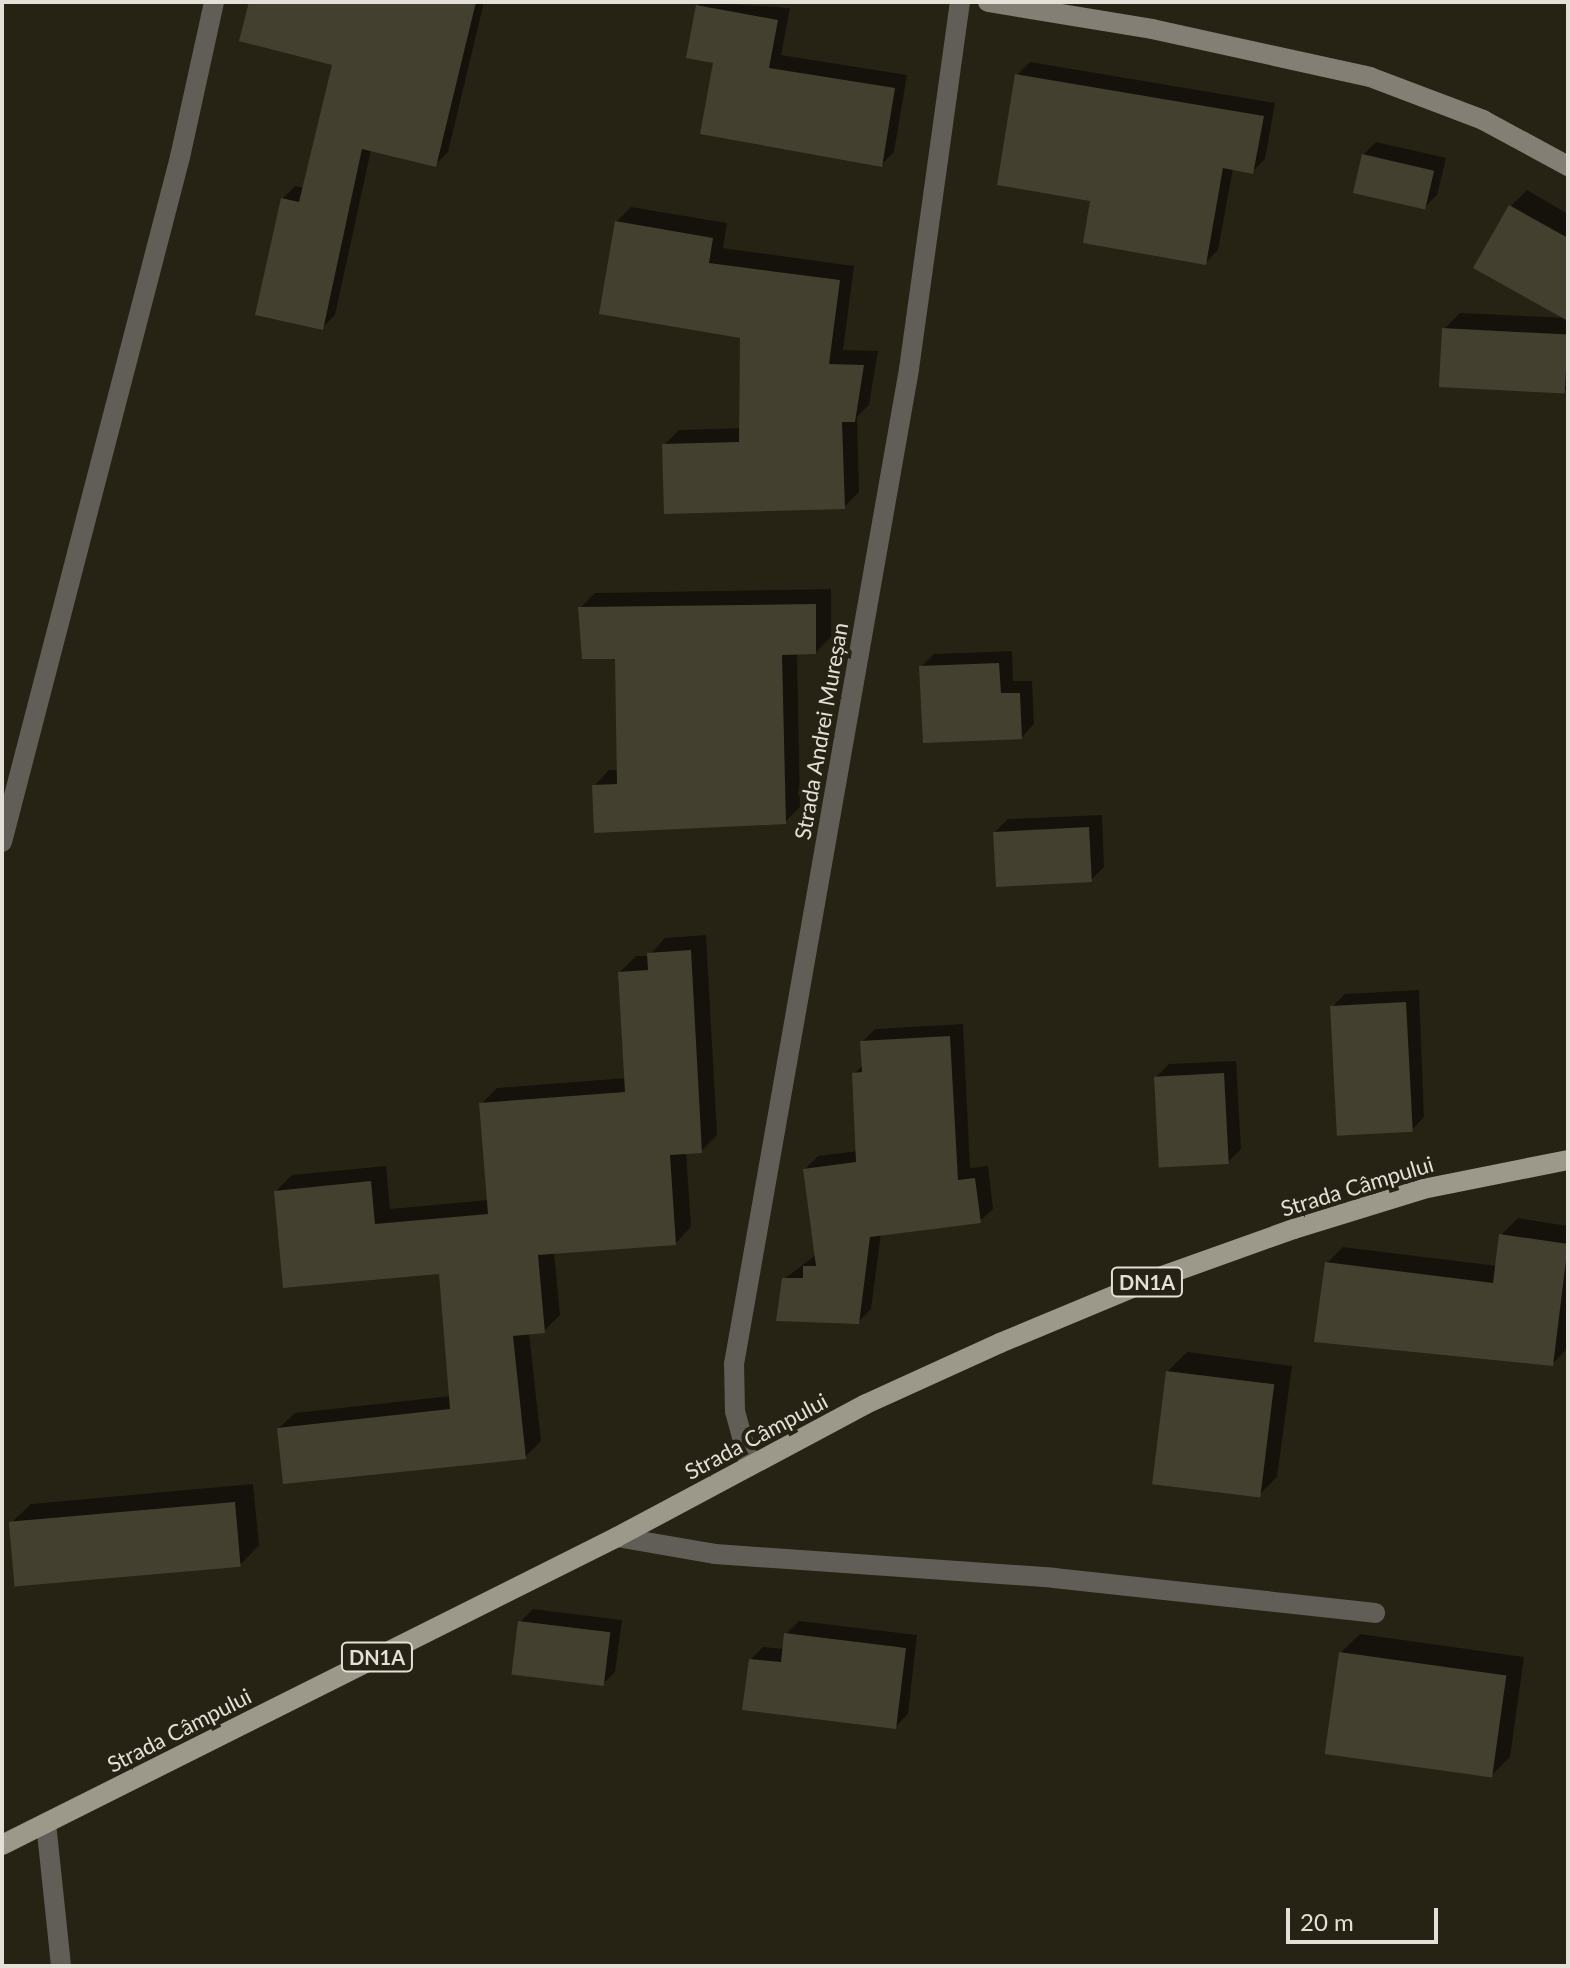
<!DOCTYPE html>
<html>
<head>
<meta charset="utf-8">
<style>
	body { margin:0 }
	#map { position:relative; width:1570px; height:1968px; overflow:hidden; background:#272314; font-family:Lato,sans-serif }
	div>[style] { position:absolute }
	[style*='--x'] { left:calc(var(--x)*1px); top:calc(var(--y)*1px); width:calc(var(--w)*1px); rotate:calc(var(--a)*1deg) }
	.shadow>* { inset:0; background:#0007 }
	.building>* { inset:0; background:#444030; transform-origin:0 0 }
	.street>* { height:20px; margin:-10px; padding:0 10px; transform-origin:10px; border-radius:10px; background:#605e57 }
	.secondary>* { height:20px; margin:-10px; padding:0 10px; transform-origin:10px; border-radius:10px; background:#837f74 }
	.primary>* { height:20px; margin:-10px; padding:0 10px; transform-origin:10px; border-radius:10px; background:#9d998a }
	span { translate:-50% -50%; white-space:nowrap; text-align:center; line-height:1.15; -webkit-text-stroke:8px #272314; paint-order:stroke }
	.shield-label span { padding:2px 6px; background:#272314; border:2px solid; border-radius:6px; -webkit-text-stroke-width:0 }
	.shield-label { font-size:20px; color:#e3e0d7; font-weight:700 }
	.street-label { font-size:22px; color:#e3e0d7 }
	.frame { position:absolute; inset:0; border:4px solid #e3e0d7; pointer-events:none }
	.scale { position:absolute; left:1286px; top:1908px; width:152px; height:36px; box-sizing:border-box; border:4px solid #e3e0d7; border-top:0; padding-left:10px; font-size:24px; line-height:28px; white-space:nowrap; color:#e3e0d7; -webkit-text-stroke:6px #272314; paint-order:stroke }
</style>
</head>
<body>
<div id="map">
	<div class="shadow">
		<div style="clip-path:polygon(251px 2px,484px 2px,448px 152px,435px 165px,371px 150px,335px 315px,322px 328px,282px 199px,295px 186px,304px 188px,334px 63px)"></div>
		<div style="clip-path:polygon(701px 2px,790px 8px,781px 55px,907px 75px,894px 152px,881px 165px,716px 62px,698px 6px)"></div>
		<div style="clip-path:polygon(1030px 62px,1275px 103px,1265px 159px,1252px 172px,1233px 168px,1218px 250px,1205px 263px,1093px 199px,1017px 75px)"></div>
		<div style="clip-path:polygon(1376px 142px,1446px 158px,1437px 195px,1424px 208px,1363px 155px)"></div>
		<div style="clip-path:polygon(1527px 190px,1568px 214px,1568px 391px,1444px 329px,1460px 313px,1567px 318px,1475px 267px,1511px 206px)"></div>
		<div style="clip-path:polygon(631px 207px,727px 223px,723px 248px,854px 266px,843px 350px,878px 351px,869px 405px,857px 417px,859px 492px,844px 507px,664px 445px,679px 430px,742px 428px,742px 336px,616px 222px)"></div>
		<div style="clip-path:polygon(831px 589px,831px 637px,816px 652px,797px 653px,800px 807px,785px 822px,594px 786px,609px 770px,619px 770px,617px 657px,580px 608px,595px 593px)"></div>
		<div style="clip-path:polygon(1012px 651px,1013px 681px,1032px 681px,1034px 724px,1022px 737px,921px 667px,934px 654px)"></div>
		<div style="clip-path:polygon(1102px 815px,1104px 867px,1091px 880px,995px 832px,1008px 819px)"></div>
		<div style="clip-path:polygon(706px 935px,717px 1135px,701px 1151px,686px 1152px,691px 1227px,676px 1243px,554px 1252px,560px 1315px,544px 1331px,529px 1333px,541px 1441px,525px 1457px,279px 1428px,295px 1413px,451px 1396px,441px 1271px,276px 1191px,292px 1175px,386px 1166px,390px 1209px,489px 1200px,481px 1104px,497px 1088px,626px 1078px,620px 972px,636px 956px,649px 956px,665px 938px)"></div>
		<div style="clip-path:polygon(1419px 990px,1424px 1117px,1412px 1130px,1332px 1007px,1345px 994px)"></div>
		<div style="clip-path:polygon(963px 1024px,970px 1168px,988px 1166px,993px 1209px,980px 1221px,881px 1234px,871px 1309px,858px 1322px,784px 1279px,816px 1255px,805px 1169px,818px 1156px,858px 1151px,854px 1074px,864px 1064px,862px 1042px,875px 1029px)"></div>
		<div style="clip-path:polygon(1236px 1061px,1241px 1149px,1228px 1162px,1156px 1077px,1169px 1064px)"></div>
		<div style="clip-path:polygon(1518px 1218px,1568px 1226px,1568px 1348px,1552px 1364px,1327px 1263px,1343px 1247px,1497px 1266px,1501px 1235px)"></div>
		<div style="clip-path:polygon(1187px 1352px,1292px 1366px,1277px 1477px,1258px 1496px,1168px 1371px)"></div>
		<div style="clip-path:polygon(253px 1484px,259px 1545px,240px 1565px,11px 1523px,31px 1504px)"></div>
		<div style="clip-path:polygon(533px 1609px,622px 1620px,615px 1672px,602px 1685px,520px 1622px)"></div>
		<div style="clip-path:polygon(799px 1621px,917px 1635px,908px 1714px,895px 1727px,750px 1660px,763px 1647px,784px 1649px,786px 1634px)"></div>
		<div style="clip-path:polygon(1360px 1634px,1524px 1657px,1510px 1757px,1491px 1776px,1340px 1653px)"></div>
	</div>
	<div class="building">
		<div style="clip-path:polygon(249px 2px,476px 2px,436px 167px,362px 149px,323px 330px,255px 315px,281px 198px,299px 202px,332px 65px,239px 41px)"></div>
		<div style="clip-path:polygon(696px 5px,778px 20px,769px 68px,895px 88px,882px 167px,700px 134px,713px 63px,686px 58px)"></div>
		<div style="clip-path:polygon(1015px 74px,1264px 116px,1253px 174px,1223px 168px,1206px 265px,1083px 243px,1090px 201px,997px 185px)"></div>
		<div style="left:1362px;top:154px;width:74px;height:40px;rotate:13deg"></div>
		<div style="clip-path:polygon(1509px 205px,1568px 238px,1568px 321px,1473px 268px)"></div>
		<div style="clip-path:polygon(615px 221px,713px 238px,709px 263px,840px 280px,829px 364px,864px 365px,855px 422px,842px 422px,845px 509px,664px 514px,662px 444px,739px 442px,740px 338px,599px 314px)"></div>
		<div style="left:1442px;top:328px;width:126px;height:59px;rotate:3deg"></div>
		<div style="clip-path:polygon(816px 604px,816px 654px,782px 655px,786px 824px,594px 833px,592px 785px,617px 784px,615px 659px,582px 659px,578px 607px)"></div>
		<div style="clip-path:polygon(999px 663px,1001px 693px,1020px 693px,1022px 739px,923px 743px,919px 666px)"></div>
		<div style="left:1089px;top:827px;width:55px;height:96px;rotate:87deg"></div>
		<div style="clip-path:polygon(691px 950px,702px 1153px,670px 1155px,676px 1245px,538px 1255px,545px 1333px,513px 1336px,526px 1459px,283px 1484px,277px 1428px,450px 1409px,439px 1274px,283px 1288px,274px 1191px,371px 1181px,375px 1224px,488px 1214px,479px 1103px,625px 1092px,618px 972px,648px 970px,647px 953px)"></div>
		<div style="left:1406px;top:1002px;width:130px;height:76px;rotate:87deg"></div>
		<div style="clip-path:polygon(950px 1036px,958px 1180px,975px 1178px,981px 1223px,870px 1237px,859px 1324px,776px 1321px,782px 1278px,803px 1278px,803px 1266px,816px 1266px,803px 1169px,856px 1162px,852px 1073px,862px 1072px,860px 1041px)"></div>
		<div style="left:1224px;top:1073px;width:91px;height:70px;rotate:87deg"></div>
		<div style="clip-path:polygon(1499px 1234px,1568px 1244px,1553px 1366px,1314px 1342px,1325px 1262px,1493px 1283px)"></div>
		<div style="left:1166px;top:1371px;width:109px;height:114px;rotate:7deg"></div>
		<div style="left:235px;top:1502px;width:65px;height:227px;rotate:85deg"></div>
		<div style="left:518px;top:1621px;width:93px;height:54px;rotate:7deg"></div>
		<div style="clip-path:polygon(784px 1633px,906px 1648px,896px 1729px,742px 1710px,749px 1659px,781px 1662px)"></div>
		<div style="left:1339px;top:1652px;width:169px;height:103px;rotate:8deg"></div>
	</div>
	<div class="street">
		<div style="--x:2;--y:842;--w:708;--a:-75.43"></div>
		<div style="--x:180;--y:157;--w:159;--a:-77.6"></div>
		<div style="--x:750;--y:1466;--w:57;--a:-105.3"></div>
		<div style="--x:735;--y:1411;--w:47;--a:-91.2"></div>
		<div style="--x:734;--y:1364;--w:1010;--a:-80.02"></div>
		<div style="--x:909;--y:369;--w:371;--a:-82.1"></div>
		<div style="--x:617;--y:1537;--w:99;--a:9.8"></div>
		<div style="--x:715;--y:1554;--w:340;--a:4"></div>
		<div style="--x:1054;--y:1578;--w:323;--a:6.2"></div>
		<div style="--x:46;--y:1823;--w:144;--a:84"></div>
	</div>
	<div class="secondary">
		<div style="--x:988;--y:2;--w:166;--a:9.3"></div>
		<div style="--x:1152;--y:29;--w:223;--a:12.4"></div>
		<div style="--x:1370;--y:77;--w:121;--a:20.8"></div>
		<div style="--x:1483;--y:120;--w:97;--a:28.4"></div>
	</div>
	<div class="primary">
		<div style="--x:2;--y:1845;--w:688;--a:-26.6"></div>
		<div style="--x:617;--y:1537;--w:282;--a:-28.1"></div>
		<div style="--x:866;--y:1404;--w:147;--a:-24.5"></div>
		<div style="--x:1000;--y:1343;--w:167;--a:-22.6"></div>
		<div style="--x:1154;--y:1279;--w:149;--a:-19.7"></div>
		<div style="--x:1294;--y:1229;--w:135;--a:-17.2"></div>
		<div style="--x:1423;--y:1189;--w:148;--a:-11.3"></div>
	</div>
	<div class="shield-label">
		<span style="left:1147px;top:1282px">DN1A</span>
		<span style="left:377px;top:1657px">DN1A</span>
	</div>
	<div class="street-label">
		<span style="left:821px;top:731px;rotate:-80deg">Strada Andrei Mureșan</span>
		<span style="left:1357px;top:1186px;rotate:-17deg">Strada Câmpului</span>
		<span style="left:756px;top:1436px;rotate:-28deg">Strada Câmpului</span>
		<span style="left:179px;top:1730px;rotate:-27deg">Strada Câmpului</span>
	</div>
	<div class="frame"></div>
	<div class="scale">20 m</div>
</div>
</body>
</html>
